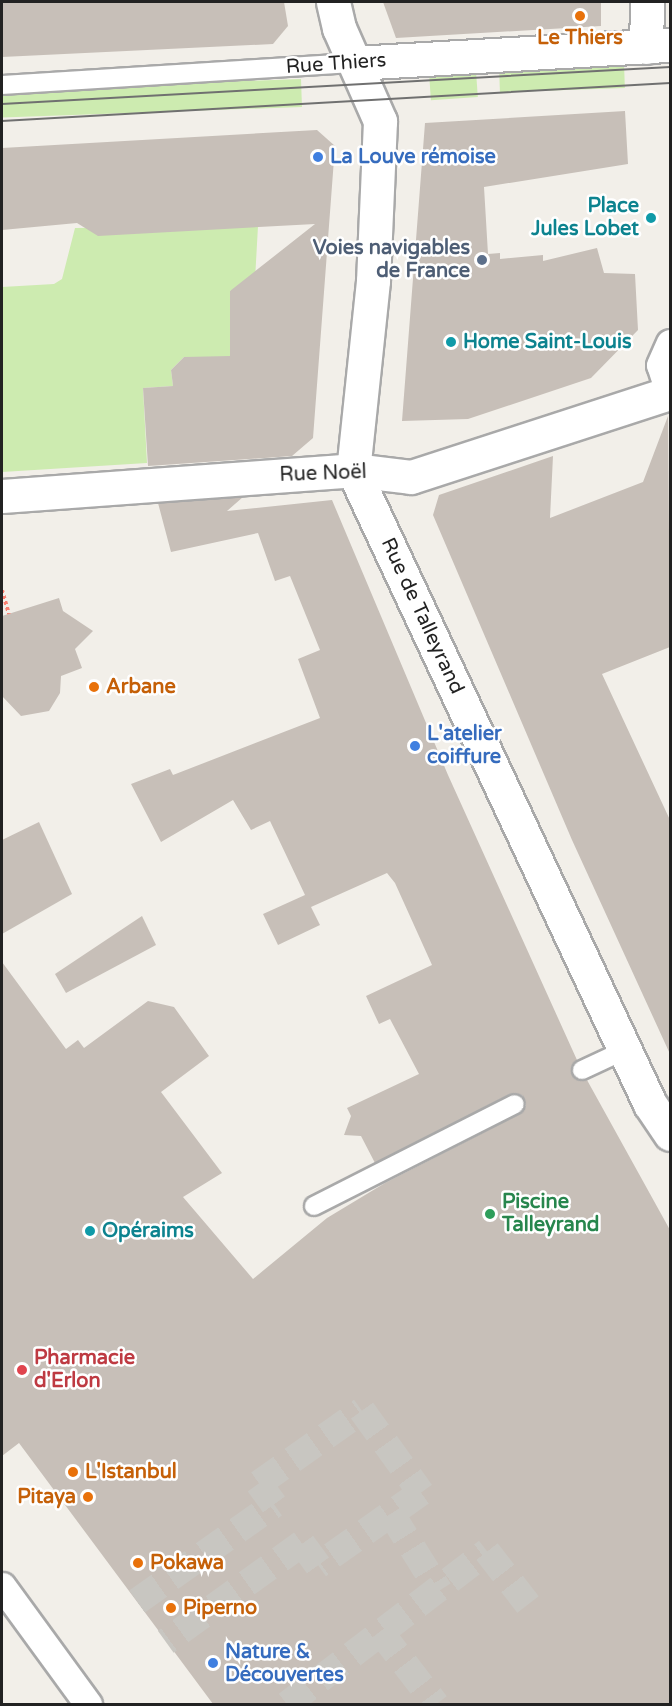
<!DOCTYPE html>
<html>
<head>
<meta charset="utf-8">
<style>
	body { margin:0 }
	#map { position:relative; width:672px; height:1706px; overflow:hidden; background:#f2efe9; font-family:"Varela Round",sans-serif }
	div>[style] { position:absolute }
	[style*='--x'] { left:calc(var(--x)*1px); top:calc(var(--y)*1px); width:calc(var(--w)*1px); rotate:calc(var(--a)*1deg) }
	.grass>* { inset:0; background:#cdebb0; transform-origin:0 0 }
	.building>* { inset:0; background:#c7bfb8 }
	.pedestrian-tunnel>* { height:27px; margin-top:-13.5px; transform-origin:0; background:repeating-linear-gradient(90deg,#c8c6c1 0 27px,transparent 0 41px) }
	.path>* { height:4px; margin-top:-2px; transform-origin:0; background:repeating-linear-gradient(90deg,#fa8072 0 3px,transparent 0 6px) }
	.roads { filter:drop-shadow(2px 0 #a9a9a9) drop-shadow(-2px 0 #a9a9a9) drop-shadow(0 2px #a9a9a9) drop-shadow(0 -2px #a9a9a9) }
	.service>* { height:18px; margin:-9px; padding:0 9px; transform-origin:9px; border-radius:9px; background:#fff }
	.pedestrian>* { height:27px; margin:-13.5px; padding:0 13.5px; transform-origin:13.5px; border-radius:13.5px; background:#fff }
	.minor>* { height:33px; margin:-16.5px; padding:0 16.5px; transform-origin:16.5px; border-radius:16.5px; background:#fff }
	.tram>* { height:1.5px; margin:-0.75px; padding:0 0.75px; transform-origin:0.75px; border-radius:0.75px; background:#707070 }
	.dots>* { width:16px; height:16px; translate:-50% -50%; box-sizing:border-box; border:3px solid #fff; border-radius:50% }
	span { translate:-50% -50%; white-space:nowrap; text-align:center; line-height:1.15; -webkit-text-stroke:5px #fff; paint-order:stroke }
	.food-label { font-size:20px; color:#c56008; font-weight:700 }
	.left { translate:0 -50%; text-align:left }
	.right { translate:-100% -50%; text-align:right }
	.street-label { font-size:20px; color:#222 }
	.shop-label { font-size:20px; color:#366cbe; font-weight:700 }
	.culture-label { font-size:20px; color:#0d838f; font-weight:700 }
	.service-label { font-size:20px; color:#4e5e75; font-weight:700 }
	.leisure-label { font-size:20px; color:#27864d; font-weight:700 }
	.health-label { font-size:20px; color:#be3a42; font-weight:700 }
	.frame { position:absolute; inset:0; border:3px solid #222; pointer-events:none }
</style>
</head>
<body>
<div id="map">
	<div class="grass">
		<div style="left:624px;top:63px;width:25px;height:125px;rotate:88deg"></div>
		<div style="left:476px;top:71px;width:26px;height:47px;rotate:86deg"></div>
		<div style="left:301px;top:79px;width:28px;height:300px;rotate:88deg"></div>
		<div style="clip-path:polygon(258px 226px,255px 280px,230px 291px,230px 322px,242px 338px,230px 372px,184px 357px,171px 370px,173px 386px,143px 388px,147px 463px,2px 472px,2px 287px,54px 284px,62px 279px,75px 228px)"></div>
	</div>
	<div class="building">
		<div style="clip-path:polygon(2px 2px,284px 2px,288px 26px,273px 44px,2px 57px)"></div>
		<div style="clip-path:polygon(383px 2px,601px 2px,601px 26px,396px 38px)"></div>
		<div style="clip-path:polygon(625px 111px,628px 164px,484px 187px,488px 254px,500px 253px,500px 259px,543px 255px,543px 261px,597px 248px,604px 273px,635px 274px,638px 330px,591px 378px,468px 419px,402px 421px,425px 123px)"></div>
		<div style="clip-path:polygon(317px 130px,335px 146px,313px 438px,292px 456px,148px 466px,143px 388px,173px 386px,171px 370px,184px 357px,230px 356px,230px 291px,315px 224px,98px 236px,77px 223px,2px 230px,2px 148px)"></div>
		<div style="clip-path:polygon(668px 416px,670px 647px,602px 674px,670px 820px,670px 1054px,572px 840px,433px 515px,439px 495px,553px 456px,550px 518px,643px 482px)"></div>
		<div style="clip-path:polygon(243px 497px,227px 511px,332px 500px,448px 775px,577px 1060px,572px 1074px,587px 1080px,670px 1230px,670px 1704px,213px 1704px,19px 1443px,2px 1456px,2px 962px,66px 1049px,78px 1040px,84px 1048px,148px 1001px,174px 1007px,209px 1056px,161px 1092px,222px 1173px,183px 1197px,253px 1279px,327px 1218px,385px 1183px,520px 1114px,526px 1105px,522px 1095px,510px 1094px,375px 1163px,361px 1136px,344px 1135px,351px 1116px,347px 1108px,419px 1074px,390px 1019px,379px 1024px,366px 996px,432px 965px,395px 883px,387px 873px,311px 907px,320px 925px,278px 945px,263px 914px,305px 895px,270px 821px,251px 830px,233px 800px,161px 842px,131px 784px,170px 769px,173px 775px,320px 718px,298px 659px,320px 650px,290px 576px,275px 581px,258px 533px,171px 552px,158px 503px)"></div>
		<div style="clip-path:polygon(59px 598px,63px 611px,93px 631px,75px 649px,82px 668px,61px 676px,60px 693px,49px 711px,21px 716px,2px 696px,2px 616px)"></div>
		<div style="clip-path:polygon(39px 822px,72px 894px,2px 934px,2px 840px)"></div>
		<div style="clip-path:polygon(142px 916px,156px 945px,66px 993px,55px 974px)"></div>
	</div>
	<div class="pedestrian-tunnel">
		<div style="--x:391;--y:1513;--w:91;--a:58.1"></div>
		<div style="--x:137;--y:1601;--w:168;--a:-35.3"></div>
		<div style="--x:274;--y:1504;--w:26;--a:-126"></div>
		<div style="--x:259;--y:1483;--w:126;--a:-35.3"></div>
		<div style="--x:362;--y:1410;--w:101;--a:54.3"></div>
		<div style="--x:421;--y:1492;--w:126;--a:144.7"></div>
		<div style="--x:318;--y:1565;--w:27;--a:-126"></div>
		<div style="--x:302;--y:1543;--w:168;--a:144.2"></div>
		<div style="--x:380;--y:1631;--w:92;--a:52.5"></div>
		<div style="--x:287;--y:1704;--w:252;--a:-37.4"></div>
		<div style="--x:487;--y:1551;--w:67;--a:52.3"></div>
	</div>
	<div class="path">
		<div style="--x:2;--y:590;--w:25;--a:74"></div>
	</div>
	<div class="roads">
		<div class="service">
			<div style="--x:2;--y:85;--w:354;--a:-3.6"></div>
			<div style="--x:582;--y:1070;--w:47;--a:-24.9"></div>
			<div style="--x:314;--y:1206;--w:225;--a:-26.9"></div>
		</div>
		<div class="pedestrian">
			<div style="--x:669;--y:392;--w:28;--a:-108"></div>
			<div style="--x:660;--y:365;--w:24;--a:-66"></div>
			<div style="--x:2;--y:1586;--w:146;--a:53.9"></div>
		</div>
		<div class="minor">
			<div style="--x:333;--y:2;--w:27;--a:77"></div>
			<div style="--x:339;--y:28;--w:102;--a:66.2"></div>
			<div style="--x:380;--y:121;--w:160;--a:92.5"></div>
			<div style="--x:373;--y:281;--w:190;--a:96"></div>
			<div style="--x:353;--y:470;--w:700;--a:64.9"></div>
			<div style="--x:650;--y:1104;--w:36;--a:56"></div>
			<div style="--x:646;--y:47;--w:45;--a:-88.7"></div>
			<div style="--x:355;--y:63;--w:316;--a:-3.3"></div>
			<div style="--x:2;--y:496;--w:352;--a:-4.2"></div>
			<div style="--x:353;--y:470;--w:58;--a:6.9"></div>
			<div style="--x:411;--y:477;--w:272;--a:-18"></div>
		</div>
	</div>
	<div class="tram">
		<div style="--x:2;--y:104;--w:669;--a:-3.17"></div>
		<div style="--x:2;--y:121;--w:669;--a:-3.26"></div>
	</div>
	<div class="dots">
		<div style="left:580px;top:16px;background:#e8710a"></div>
		<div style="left:318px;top:157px;background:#3f7fe0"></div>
		<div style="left:651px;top:218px;background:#0f9aa8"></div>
		<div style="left:482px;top:260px;background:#5c6f8a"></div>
		<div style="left:451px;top:342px;background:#0f9aa8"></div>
		<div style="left:94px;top:687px;background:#e8710a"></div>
		<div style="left:415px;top:746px;background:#3f7fe0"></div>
		<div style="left:490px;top:1214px;background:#2e9e5b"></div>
		<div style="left:90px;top:1231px;background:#0f9aa8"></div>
		<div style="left:22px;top:1370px;background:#e0444e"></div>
		<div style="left:73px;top:1472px;background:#e8710a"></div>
		<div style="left:88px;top:1497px;background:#e8710a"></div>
		<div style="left:138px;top:1563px;background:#e8710a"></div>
		<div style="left:171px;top:1608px;background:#e8710a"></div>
		<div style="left:213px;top:1663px;background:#3f7fe0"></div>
	</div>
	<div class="food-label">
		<span style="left:580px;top:38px">Le Thiers</span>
		<span class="left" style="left:106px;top:687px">Arbane</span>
		<span class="left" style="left:85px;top:1472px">L'Istanbul</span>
		<span class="right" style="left:76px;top:1497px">Pitaya</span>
		<span class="left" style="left:150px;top:1563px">Pokawa</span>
		<span class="left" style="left:183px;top:1608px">Piperno</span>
	</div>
	<div class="street-label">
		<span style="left:336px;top:64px;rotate:-4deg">Rue Thiers</span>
		<span style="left:323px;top:474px;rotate:-2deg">Rue Noël</span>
		<span style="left:422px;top:616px;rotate:65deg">Rue de Talleyrand</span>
	</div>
	<div class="shop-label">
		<span class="left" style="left:330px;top:157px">La Louve rémoise</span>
		<span class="left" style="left:427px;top:746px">L'atelier<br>coiffure</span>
		<span class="left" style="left:225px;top:1664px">Nature &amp;<br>Découvertes</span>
	</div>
	<div class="culture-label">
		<span class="right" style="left:639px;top:218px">Place<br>Jules Lobet</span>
		<span class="left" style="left:463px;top:342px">Home Saint-Louis</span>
		<span class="left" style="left:102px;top:1231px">Opéraims</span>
	</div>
	<div class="service-label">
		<span class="right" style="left:470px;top:260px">Voies navigables<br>de France</span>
	</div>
	<div class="leisure-label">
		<span class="left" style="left:502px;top:1214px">Piscine<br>Talleyrand</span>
	</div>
	<div class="health-label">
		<span class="left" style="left:34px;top:1370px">Pharmacie<br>d'Erlon</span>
	</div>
	<div class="frame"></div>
</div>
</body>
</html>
